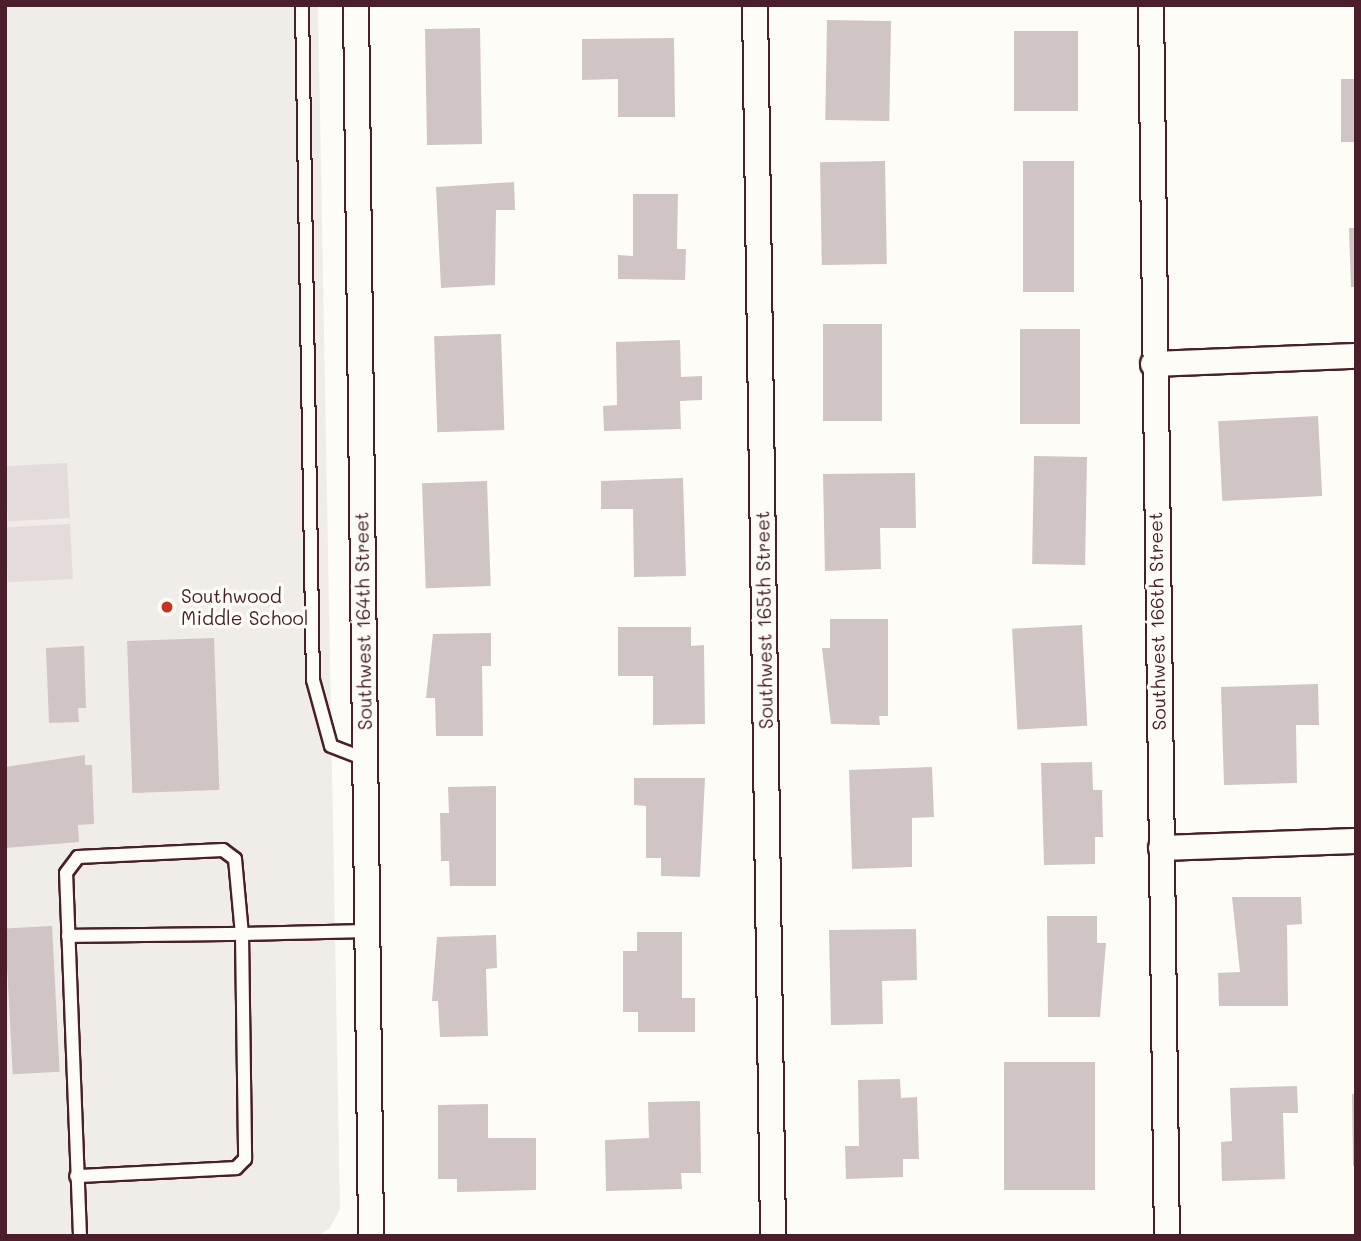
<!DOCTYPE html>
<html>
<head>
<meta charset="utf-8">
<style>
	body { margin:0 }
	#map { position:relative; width:1361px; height:1241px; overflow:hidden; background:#fdfcf7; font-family:Mali,sans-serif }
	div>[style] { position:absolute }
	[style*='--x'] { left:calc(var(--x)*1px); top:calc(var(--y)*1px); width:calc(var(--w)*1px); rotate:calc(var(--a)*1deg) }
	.built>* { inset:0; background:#f0ece8 }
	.green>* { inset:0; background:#e3dcda; transform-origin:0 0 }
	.building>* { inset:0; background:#d0c5c4; transform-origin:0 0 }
	.roads { filter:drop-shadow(2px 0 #4a1f2b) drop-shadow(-2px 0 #4a1f2b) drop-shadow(0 2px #4a1f2b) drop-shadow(0 -2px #4a1f2b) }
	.service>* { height:12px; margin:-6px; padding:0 6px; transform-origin:6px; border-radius:6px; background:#fdfcf7 }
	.minor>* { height:24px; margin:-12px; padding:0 12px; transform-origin:12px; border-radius:12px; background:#fdfcf7 }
	.dots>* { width:19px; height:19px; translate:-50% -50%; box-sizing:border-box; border:4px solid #fdfcf7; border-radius:50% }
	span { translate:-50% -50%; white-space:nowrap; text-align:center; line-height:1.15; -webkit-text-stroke:7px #fdfcf7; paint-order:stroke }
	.poi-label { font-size:19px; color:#4a1f2b }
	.left { translate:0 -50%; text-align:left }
	.street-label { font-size:19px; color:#4a1f2b }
	.frame { position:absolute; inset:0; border:7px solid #4a1f2b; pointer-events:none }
</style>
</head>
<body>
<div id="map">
	<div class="built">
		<div style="clip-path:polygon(5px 5px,318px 5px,340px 1209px,330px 1228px,318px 1236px,5px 1236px)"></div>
	</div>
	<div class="green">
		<div style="left:67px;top:463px;width:55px;height:62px;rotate:87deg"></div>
		<div style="left:70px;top:524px;width:55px;height:65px;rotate:87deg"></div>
	</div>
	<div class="building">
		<div style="left:827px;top:20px;width:64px;height:100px;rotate:1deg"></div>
		<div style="left:480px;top:28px;width:116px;height:55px;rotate:89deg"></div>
		<div style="left:1014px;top:31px;width:64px;height:80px"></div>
		<div style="clip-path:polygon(674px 38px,675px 117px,618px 117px,618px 79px,582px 80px,582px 39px)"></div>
		<div style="left:1341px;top:79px;width:15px;height:63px"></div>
		<div style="left:885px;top:161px;width:103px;height:65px;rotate:89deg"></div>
		<div style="left:1023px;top:161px;width:51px;height:131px"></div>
		<div style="clip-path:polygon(514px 182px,515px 210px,496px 210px,495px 285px,441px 288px,436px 187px)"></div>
		<div style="clip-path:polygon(633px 194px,678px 194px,677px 249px,686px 249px,685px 280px,618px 279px,618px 255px,633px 256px)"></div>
		<div style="clip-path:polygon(1349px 228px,1356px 228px,1356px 287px,1351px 287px)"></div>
		<div style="left:823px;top:324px;width:59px;height:97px"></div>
		<div style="left:1020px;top:329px;width:60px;height:95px"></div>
		<div style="left:501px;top:334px;width:96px;height:67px;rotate:88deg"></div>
		<div style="clip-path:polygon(680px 340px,681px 377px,702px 376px,702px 400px,680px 401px,681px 429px,604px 431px,603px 406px,617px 405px,616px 342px)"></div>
		<div style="left:1318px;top:416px;width:80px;height:100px;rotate:87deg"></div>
		<div style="left:1034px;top:456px;width:53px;height:108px;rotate:1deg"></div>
		<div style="clip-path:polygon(915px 473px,916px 528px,880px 528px,881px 569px,825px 571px,823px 474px)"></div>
		<div style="clip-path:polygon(683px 478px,686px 576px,634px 577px,633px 509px,601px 509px,601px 481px)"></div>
		<div style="left:487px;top:481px;width:105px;height:65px;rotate:88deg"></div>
		<div style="clip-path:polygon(830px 619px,888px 619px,888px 716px,879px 716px,880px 725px,831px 724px,822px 648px,830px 648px)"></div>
		<div style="left:1082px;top:625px;width:101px;height:70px;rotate:87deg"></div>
		<div style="clip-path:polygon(618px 627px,691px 627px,691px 646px,704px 645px,705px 724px,653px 725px,653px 676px,618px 676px)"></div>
		<div style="clip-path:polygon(491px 633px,491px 666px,482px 666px,483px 736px,436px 736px,435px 698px,426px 698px,433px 634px)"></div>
		<div style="left:214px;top:638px;width:152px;height:87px;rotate:88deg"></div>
		<div style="clip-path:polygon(84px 646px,86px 708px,78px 708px,79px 722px,49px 723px,46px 648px)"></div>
		<div style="clip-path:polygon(1318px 684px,1319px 725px,1296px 725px,1297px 783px,1224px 785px,1221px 687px)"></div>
		<div style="clip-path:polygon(85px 755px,85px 765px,92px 765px,94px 824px,78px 825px,79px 842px,5px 848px,5px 767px)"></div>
		<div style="clip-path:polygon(1092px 762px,1093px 790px,1102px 790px,1103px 837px,1095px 837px,1095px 864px,1044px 865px,1041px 763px)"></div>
		<div style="clip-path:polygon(932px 767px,934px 817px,912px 818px,912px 867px,852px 869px,849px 770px)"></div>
		<div style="clip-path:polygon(634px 778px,705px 778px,700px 877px,661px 876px,661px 858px,646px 858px,646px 806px,634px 805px)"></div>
		<div style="clip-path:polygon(496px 786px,496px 886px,450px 886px,449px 861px,441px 861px,440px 813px,449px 813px,448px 787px)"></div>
		<div style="clip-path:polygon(1232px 897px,1301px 897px,1302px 924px,1287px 925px,1288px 1006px,1219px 1006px,1218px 973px,1240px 972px)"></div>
		<div style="clip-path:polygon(1047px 916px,1097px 916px,1097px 943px,1106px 943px,1100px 1017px,1048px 1017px)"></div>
		<div style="left:52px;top:926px;width:146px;height:47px;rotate:87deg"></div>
		<div style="clip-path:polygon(916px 929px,917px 980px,882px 981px,883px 1024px,831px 1025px,829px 930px)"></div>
		<div style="clip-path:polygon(637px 932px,682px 932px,682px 998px,695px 998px,695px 1032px,638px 1032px,638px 1012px,623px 1012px,623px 951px,637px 951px)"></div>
		<div style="clip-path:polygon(496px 935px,497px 968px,486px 969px,488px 1036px,440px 1037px,438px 1001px,432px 1001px,437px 937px)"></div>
		<div style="left:1004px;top:1062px;width:91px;height:128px"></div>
		<div style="clip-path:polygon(900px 1079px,901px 1098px,917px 1097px,919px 1159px,903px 1159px,903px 1177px,846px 1179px,845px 1146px,859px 1146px,858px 1080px)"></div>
		<div style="clip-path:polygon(1297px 1086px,1298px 1113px,1283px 1113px,1285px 1179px,1222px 1181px,1221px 1142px,1232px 1141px,1230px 1088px)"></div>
		<div style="clip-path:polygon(1352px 1094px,1356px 1094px,1356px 1166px,1353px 1166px)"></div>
		<div style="clip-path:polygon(700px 1101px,701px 1173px,681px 1173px,682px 1189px,606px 1191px,605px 1140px,649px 1138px,648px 1102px)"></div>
		<div style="clip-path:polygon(488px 1104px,488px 1138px,536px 1138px,536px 1190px,457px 1192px,457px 1179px,438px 1179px,438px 1105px)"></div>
	</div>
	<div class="roads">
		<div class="service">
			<div style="--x:302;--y:5;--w:675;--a:89.07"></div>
			<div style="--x:313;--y:680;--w:68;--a:74.7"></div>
			<div style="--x:331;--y:746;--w:36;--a:21"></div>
			<div style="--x:68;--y:936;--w:174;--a:-0.7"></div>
			<div style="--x:242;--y:934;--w:225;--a:89.2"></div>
			<div style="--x:245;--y:1159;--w:13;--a:135"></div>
			<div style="--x:236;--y:1168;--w:160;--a:177.1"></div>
			<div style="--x:80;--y:1236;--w:363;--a:-92.2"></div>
			<div style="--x:66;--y:873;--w:20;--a:-53"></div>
			<div style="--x:78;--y:857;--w:145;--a:-2.8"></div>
			<div style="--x:223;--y:850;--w:15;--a:37"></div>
			<div style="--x:235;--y:859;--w:75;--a:84.7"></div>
			<div style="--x:242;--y:934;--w:125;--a:-1.4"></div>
		</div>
		<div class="minor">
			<div style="--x:356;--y:5;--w:1231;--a:89.3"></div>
			<div style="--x:755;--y:5;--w:1231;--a:89.16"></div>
			<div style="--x:1151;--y:5;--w:1231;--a:89.26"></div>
			<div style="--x:1153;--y:364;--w:203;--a:-2.3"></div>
			<div style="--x:1161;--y:848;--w:195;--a:-2.1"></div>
		</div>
	</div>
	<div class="dots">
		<div style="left:167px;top:607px;background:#c8321e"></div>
	</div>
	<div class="poi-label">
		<span class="left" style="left:181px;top:607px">Southwood<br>Middle School</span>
	</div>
	<div class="street-label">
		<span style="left:764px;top:620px;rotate:-91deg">Southwest 165th Street</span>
		<span style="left:363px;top:621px;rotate:-91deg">Southwest 164th Street</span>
		<span style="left:1157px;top:621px;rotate:-91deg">Southwest 166th Street</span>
	</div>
	<div class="frame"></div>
</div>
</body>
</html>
